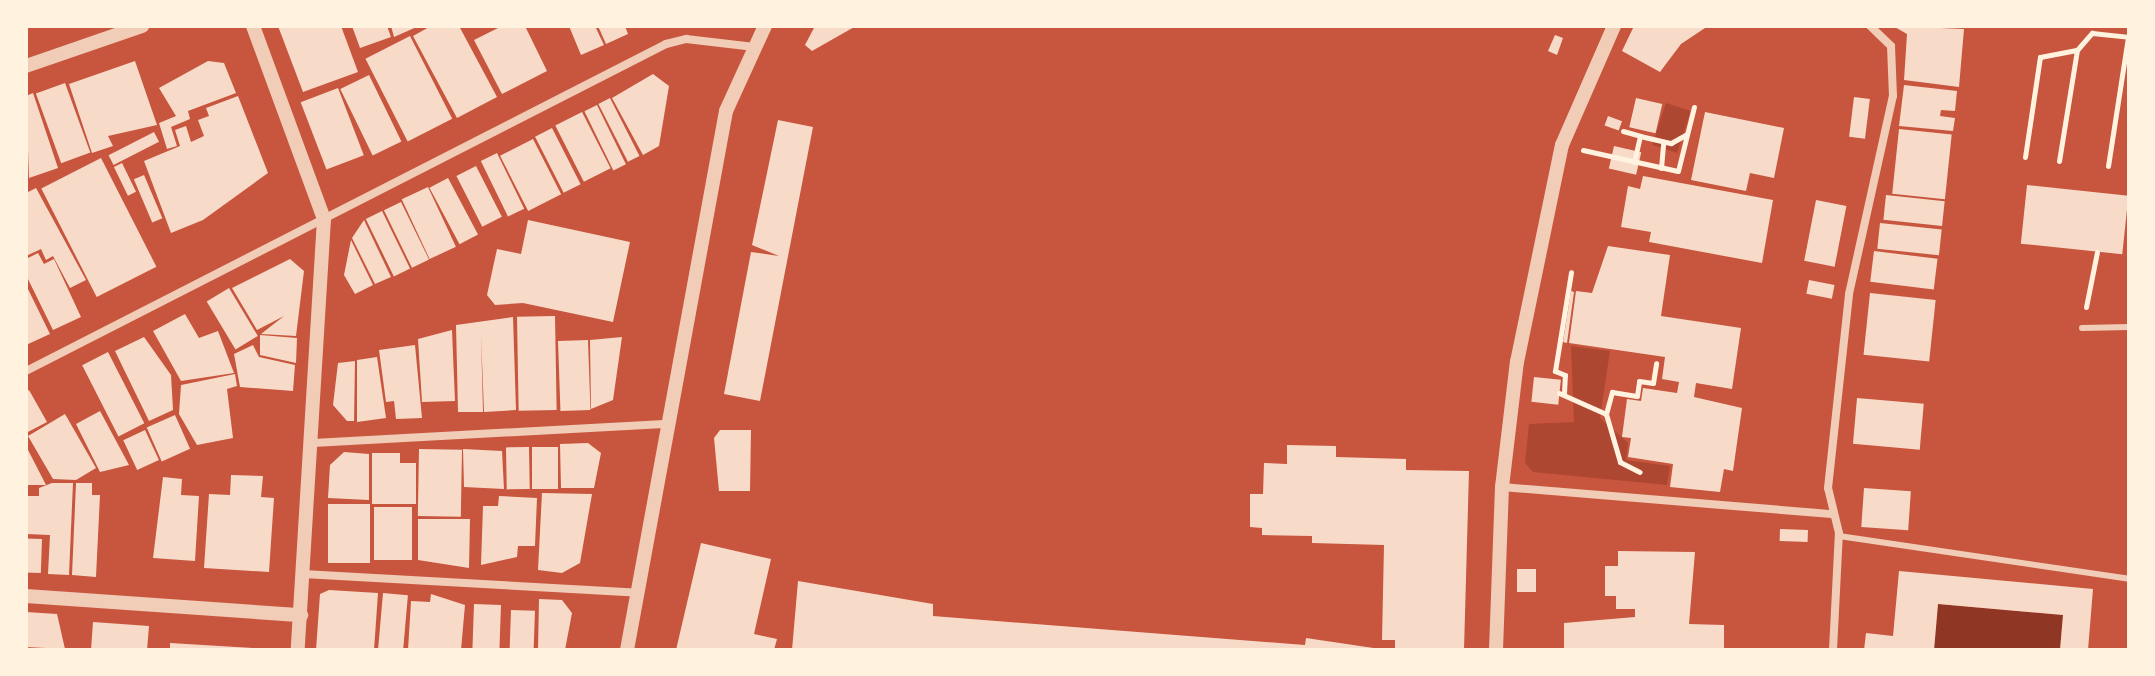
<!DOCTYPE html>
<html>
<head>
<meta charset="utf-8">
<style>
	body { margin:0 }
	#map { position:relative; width:2155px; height:676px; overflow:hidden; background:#c8553d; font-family:"DM Sans",sans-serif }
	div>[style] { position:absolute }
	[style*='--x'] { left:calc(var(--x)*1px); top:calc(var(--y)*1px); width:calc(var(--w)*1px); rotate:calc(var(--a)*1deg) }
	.green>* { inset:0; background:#ae4732; transform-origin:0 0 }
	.water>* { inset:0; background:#8f3625 }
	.building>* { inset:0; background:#f7dbc8; transform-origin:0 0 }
	.path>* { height:5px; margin:-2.5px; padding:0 2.5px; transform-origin:2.5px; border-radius:2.5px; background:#fff3e0 }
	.service>* { height:6px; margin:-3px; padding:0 3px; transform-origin:3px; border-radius:3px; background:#f1ccb7 }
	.minor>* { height:8px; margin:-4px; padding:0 4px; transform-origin:4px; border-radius:4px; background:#f1ccb7 }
	.tertiary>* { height:14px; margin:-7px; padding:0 7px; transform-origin:7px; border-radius:7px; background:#f1ccb7 }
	span { translate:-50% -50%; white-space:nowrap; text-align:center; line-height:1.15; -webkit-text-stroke:6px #fff3e0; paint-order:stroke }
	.frame { position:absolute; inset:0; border:28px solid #fff3e0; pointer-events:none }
</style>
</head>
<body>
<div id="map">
	<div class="green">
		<div style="left:1666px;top:103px;width:26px;height:44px;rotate:18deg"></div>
		<div style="clip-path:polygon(1571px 346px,1610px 351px,1600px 418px,1628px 443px,1626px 460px,1670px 466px,1667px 485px,1533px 472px,1525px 463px,1529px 424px,1574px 422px)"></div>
	</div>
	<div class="water">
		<div style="clip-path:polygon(1938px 604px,2063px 615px,2060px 650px,1934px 650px)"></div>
	</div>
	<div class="building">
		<div style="clip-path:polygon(278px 26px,341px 26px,358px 72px,303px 92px)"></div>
		<div style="clip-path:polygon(352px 26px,387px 26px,391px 37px,360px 48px)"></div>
		<div style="clip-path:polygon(391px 26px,419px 26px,394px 37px)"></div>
		<div style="clip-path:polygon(431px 26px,459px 26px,497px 97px,457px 118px,413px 36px)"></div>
		<div style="clip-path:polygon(502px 26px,525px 26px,547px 71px,502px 94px,474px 40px)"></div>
		<div style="clip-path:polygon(569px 26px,595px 26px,604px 45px,581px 55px)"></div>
		<div style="clip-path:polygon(598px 26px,625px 26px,628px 34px,606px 44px)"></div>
		<div style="clip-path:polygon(815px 26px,856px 26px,812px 51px,805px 45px)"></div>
		<div style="clip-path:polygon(1634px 26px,1708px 26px,1681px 44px,1660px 72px,1622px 51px)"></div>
		<div style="clip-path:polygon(1893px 26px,1964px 29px,1959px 87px,1904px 80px,1907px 34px)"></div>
		<div style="clip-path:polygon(1555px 35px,1563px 38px,1557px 55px,1548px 51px)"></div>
		<div style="left:410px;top:36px;width:93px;height:50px;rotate:63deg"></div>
		<div style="clip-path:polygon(135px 61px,157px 125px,108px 136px,113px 146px,92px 153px,69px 84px)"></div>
		<div style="clip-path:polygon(208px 61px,224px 63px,236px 93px,188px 111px,190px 119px,171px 127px,177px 146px,167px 149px,159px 123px,176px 116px,159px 88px)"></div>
		<div style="clip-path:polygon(653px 74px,669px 86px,659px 146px,643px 155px,612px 98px)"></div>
		<div style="left:369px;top:75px;width:74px;height:32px;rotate:64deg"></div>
		<div style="left:65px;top:83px;width:74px;height:31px;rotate:70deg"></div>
		<div style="clip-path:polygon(1904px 85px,1957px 91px,1955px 111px,1941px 110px,1940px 116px,1955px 118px,1953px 131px,1899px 126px)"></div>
		<div style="left:338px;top:88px;width:72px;height:40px;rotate:69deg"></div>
		<div style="clip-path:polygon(33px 93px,58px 168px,29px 178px,26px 96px)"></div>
		<div style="clip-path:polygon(238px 96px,268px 173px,203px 220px,171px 233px,144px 161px,180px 146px,175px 130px,186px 126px,191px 142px,204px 136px,198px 120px,209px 116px,206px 108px)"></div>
		<div style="left:1854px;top:97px;width:16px;height:40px;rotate:7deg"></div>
		<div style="left:610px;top:98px;width:65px;height:13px;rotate:63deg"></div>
		<div style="left:1636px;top:98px;width:27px;height:30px;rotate:13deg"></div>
		<div style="left:597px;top:105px;width:66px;height:14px;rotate:64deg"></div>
		<div style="left:582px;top:112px;width:63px;height:30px;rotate:63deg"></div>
		<div style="clip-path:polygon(1705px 112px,1784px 128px,1774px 178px,1750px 173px,1746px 191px,1691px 180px)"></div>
		<div style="left:1608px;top:116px;width:15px;height:10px;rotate:20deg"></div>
		<div style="clip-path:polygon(778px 120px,813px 127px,760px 401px,724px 394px,751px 252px,779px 256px,752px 245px)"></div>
		<div style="left:552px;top:128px;width:63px;height:19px;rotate:63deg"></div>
		<div style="left:1899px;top:129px;width:53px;height:65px;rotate:6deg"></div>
		<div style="left:154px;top:132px;width:11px;height:51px;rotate:63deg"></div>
		<div style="left:533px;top:139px;width:62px;height:37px;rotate:63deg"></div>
		<div style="left:1614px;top:146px;width:28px;height:23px;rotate:13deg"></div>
		<div style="left:497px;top:153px;width:62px;height:18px;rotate:64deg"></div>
		<div style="left:101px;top:158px;width:122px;height:67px;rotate:63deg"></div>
		<div style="left:122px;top:163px;width:32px;height:9px;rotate:64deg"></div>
		<div style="left:476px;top:166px;width:57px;height:22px;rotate:63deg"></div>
		<div style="left:144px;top:175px;width:47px;height:11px;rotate:67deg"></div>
		<div style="clip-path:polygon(1643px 176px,1773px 200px,1762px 263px,1649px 242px,1651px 232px,1621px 227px,1628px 186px,1640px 189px)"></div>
		<div style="left:448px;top:178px;width:64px;height:21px;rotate:62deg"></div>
		<div style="left:2027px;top:185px;width:102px;height:59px;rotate:6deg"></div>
		<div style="left:428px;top:187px;width:66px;height:29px;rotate:65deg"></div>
		<div style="clip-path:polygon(36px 188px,86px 280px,70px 288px,53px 256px,46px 260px,41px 249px,26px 256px,26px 193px)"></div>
		<div style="left:1886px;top:195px;width:59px;height:25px;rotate:6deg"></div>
		<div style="left:1816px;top:200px;width:31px;height:62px;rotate:11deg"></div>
		<div style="left:401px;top:202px;width:64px;height:19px;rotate:64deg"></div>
		<div style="left:382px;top:211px;width:64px;height:18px;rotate:64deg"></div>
		<div style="clip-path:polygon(364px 220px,391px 277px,375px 284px,352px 238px)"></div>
		<div style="clip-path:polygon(528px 220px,630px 242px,613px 322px,523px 303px,495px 305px,487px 295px,497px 249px,521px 254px)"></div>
		<div style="left:1880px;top:223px;width:62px;height:26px;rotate:6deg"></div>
		<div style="clip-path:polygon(351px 240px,373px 285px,355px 294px,344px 275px)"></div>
		<div style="clip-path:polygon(1608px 246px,1670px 255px,1661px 316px,1741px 328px,1732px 389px,1696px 383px,1694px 397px,1742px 408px,1733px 471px,1724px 469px,1720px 492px,1670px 487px,1673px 464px,1628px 457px,1631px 438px,1622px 437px,1627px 399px,1641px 401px,1643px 388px,1677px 393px,1679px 382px,1662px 379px,1665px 357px,1569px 343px,1576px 291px,1592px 293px)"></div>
		<div style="left:1874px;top:251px;width:64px;height:31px;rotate:7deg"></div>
		<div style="clip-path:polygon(38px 253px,44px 264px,54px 259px,81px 317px,53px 330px,26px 275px,26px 259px)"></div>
		<div style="clip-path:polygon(290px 259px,304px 271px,296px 336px,261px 334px,284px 316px,257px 330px,232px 288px)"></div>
		<div style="left:1809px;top:280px;width:26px;height:14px;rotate:11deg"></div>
		<div style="clip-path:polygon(26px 285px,50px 334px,26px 345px)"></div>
		<div style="left:229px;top:288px;width:56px;height:26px;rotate:59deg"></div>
		<div style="clip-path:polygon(1571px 291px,1574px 292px,1567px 343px,1563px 342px)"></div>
		<div style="left:1870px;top:293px;width:66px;height:62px;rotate:6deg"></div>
		<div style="clip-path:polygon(185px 314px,199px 338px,218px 331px,234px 373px,181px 381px,153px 331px)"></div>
		<div style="left:555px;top:316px;width:94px;height:38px;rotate:89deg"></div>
		<div style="clip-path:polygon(513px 317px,516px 410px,484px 412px,481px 335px,483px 412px,458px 412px,456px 325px)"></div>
		<div style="clip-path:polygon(452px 330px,455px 401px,422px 402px,418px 339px)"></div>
		<div style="clip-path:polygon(260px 335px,297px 338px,296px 363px,260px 355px)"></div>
		<div style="clip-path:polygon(144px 337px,171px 375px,173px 410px,149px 421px,115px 351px)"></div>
		<div style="clip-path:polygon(622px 337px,613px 400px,591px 409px,590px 340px)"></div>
		<div style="left:588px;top:340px;width:70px;height:30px;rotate:88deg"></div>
		<div style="clip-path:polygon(253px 345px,259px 357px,295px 365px,293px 391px,240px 387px,234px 354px)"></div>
		<div style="clip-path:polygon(415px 345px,422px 418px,396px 419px,394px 401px,386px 402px,379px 350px)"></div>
		<div style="left:108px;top:352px;width:80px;height:29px;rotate:63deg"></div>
		<div style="clip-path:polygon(377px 357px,386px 418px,357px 422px,357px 360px)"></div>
		<div style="clip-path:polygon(355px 361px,354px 421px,347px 421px,333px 405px,338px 363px)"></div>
		<div style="clip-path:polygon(235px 374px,237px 386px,227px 389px,233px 438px,197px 445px,179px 414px,181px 385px)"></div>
		<div style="left:1534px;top:377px;width:27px;height:25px;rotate:6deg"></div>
		<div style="clip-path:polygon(29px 390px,47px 422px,26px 433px,26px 392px)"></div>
		<div style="left:1857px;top:398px;width:67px;height:46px;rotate:5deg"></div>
		<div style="clip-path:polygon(100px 411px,129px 465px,100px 472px,76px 424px)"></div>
		<div style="clip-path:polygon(65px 414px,96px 468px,76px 480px,53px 479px,28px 436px)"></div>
		<div style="left:175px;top:415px;width:37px;height:31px;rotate:66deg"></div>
		<div style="left:145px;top:430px;width:33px;height:24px;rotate:65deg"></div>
		<div style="clip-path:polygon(720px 430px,751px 430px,750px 491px,719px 491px,714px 438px)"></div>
		<div style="clip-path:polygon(588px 443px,601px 453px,594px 488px,561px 488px,560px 444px)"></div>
		<div style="clip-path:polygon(1287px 445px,1336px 446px,1336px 457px,1406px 459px,1406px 470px,1469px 471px,1464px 650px,1395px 650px,1395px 640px,1382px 640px,1384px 545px,1312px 543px,1312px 536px,1262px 535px,1262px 528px,1250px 527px,1250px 494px,1263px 494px,1264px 463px,1287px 464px)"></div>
		<div style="clip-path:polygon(26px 446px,46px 485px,26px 485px)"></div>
		<div style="left:529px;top:447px;width:42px;height:23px;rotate:89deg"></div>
		<div style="left:532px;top:447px;width:26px;height:42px"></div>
		<div style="left:419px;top:449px;width:43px;height:67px;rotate:1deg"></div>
		<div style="clip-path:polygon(463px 449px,502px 451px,504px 489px,464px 487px)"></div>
		<div style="clip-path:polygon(344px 452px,369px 454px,369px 500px,328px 498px,330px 465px)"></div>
		<div style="clip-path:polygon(372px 453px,400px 453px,400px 463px,416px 463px,416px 504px,372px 504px)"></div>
		<div style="clip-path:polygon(231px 475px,263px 476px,261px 497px,274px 498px,269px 572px,204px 568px,209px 494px,230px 495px)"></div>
		<div style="clip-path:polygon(163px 477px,182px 479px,181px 495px,199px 496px,195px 561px,153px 558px)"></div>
		<div style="clip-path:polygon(52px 483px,73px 483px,69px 575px,48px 574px,50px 535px,26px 534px,26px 496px,39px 496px,39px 488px)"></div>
		<div style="clip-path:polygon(76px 483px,92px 483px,92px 495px,100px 495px,96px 577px,72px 575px)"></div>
		<div style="left:1864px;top:488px;width:47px;height:39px;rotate:4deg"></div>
		<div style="clip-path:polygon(542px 493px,592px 494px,580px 563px,562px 573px,538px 570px)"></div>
		<div style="clip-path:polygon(499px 496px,537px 498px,535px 546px,518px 546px,517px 557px,481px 565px,483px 506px,498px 506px)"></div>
		<div style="left:328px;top:504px;width:42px;height:59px"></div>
		<div style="left:374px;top:507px;width:38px;height:53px"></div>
		<div style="clip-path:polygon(418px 519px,470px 519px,469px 568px,418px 560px)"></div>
		<div style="left:1780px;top:529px;width:28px;height:12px;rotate:2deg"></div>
		<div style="left:42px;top:539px;width:34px;height:16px;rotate:92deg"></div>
		<div style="clip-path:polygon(701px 543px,771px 559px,754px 634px,777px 639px,774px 650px,676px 650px)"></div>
		<div style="clip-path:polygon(1618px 551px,1695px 552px,1689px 624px,1724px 625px,1724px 650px,1564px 650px,1564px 623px,1635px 617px,1635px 609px,1616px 609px,1616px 596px,1605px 596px,1605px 566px,1618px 566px)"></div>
		<div style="left:1517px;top:569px;width:19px;height:23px"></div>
		<div style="clip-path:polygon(1899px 571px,2093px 589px,2088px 650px,2060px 650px,2063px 615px,1938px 604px,1934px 650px,1864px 650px,1866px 633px,1893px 636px)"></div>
		<div style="clip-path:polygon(798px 581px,933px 604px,933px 616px,1305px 645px,1306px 638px,1387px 650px,792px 650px)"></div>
		<div style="clip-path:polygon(329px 590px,378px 593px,374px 650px,316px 650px,320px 594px)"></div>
		<div style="left:383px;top:593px;width:25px;height:57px;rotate:5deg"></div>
		<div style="clip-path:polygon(431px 594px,465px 605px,461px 650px,408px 650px,411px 601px,430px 602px)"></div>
		<div style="clip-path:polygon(539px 599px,562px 600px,572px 613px,565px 650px,538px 650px)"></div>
		<div style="left:474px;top:604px;width:27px;height:46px;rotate:2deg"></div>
		<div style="left:511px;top:610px;width:24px;height:40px;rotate:2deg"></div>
		<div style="clip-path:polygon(26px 612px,57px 614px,65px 649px,26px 647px)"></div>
		<div style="clip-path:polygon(93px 622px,149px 626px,147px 650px,91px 650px)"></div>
		<div style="clip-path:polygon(170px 643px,253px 648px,253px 650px,170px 650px)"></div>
	</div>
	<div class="path">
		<div style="--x:1623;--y:131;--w:18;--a:16"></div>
		<div style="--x:1640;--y:136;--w:27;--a:103"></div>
		<div style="--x:1640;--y:136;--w:32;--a:13"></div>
		<div style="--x:1671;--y:143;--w:18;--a:-29"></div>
		<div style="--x:1583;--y:150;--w:97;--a:12.5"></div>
		<div style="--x:1678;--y:171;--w:66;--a:-76"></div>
		<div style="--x:2025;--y:157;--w:101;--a:-81.5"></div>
		<div style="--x:2040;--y:57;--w:37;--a:-11"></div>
		<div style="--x:2059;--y:161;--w:112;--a:-80.8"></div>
		<div style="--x:2077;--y:50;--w:23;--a:-49"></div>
		<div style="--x:2092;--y:33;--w:37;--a:6"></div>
		<div style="--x:2108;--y:166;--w:131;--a:-81.2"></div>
		<div style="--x:1661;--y:168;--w:25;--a:-85"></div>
		<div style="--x:2086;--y:307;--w:56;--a:-78.7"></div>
		<div style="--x:1559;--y:393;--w:51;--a:24.1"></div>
		<div style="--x:1606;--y:414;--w:50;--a:73.7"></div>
		<div style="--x:1620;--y:462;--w:22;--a:27"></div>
		<div style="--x:1564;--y:393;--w:18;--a:-87"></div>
		<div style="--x:1565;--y:375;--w:11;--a:-158"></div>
		<div style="--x:1555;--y:371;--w:100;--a:-80.8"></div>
		<div style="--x:1606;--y:414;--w:23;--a:-75"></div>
		<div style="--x:1612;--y:392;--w:25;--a:9"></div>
		<div style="--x:1637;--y:396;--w:15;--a:-82"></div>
		<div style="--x:1639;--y:381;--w:14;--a:8"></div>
		<div style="--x:1653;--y:383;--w:20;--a:-81"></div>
	</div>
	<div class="service">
		<div style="--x:2082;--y:328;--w:47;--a:-1.2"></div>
		<div style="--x:1839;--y:536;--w:293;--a:8.4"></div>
	</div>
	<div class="minor">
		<div style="--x:26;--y:371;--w:719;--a:-27.06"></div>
		<div style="--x:666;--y:44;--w:21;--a:-14"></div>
		<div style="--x:686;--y:39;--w:69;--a:6.6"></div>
		<div style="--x:313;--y:443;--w:356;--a:-3.1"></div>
		<div style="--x:1502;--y:487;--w:331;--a:4.7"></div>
		<div style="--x:303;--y:574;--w:336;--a:3.2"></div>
		<div style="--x:1833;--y:650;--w:117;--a:-87.1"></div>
		<div style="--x:1839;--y:533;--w:46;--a:-103.7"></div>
		<div style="--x:1828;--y:488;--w:195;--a:-83.8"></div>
		<div style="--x:1849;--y:294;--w:203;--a:-77.5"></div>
		<div style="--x:1893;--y:96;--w:50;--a:-92.3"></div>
		<div style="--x:1891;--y:46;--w:29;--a:-136"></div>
	</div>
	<div class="tertiary">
		<div style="--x:253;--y:26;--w:206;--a:69.8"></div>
		<div style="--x:324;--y:219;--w:432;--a:93.5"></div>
		<div style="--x:26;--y:66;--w:123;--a:-19"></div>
		<div style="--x:26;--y:596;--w:276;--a:4"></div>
		<div style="--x:627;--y:650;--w:548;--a:-79.59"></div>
		<div style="--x:726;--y:111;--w:94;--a:-65.4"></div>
		<div style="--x:1496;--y:650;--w:163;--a:-87.9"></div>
		<div style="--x:1502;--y:487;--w:126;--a:-83.2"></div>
		<div style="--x:1517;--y:362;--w:222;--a:-78.3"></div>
		<div style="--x:1562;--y:145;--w:130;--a:-66.4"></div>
	</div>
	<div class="frame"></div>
</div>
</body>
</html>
